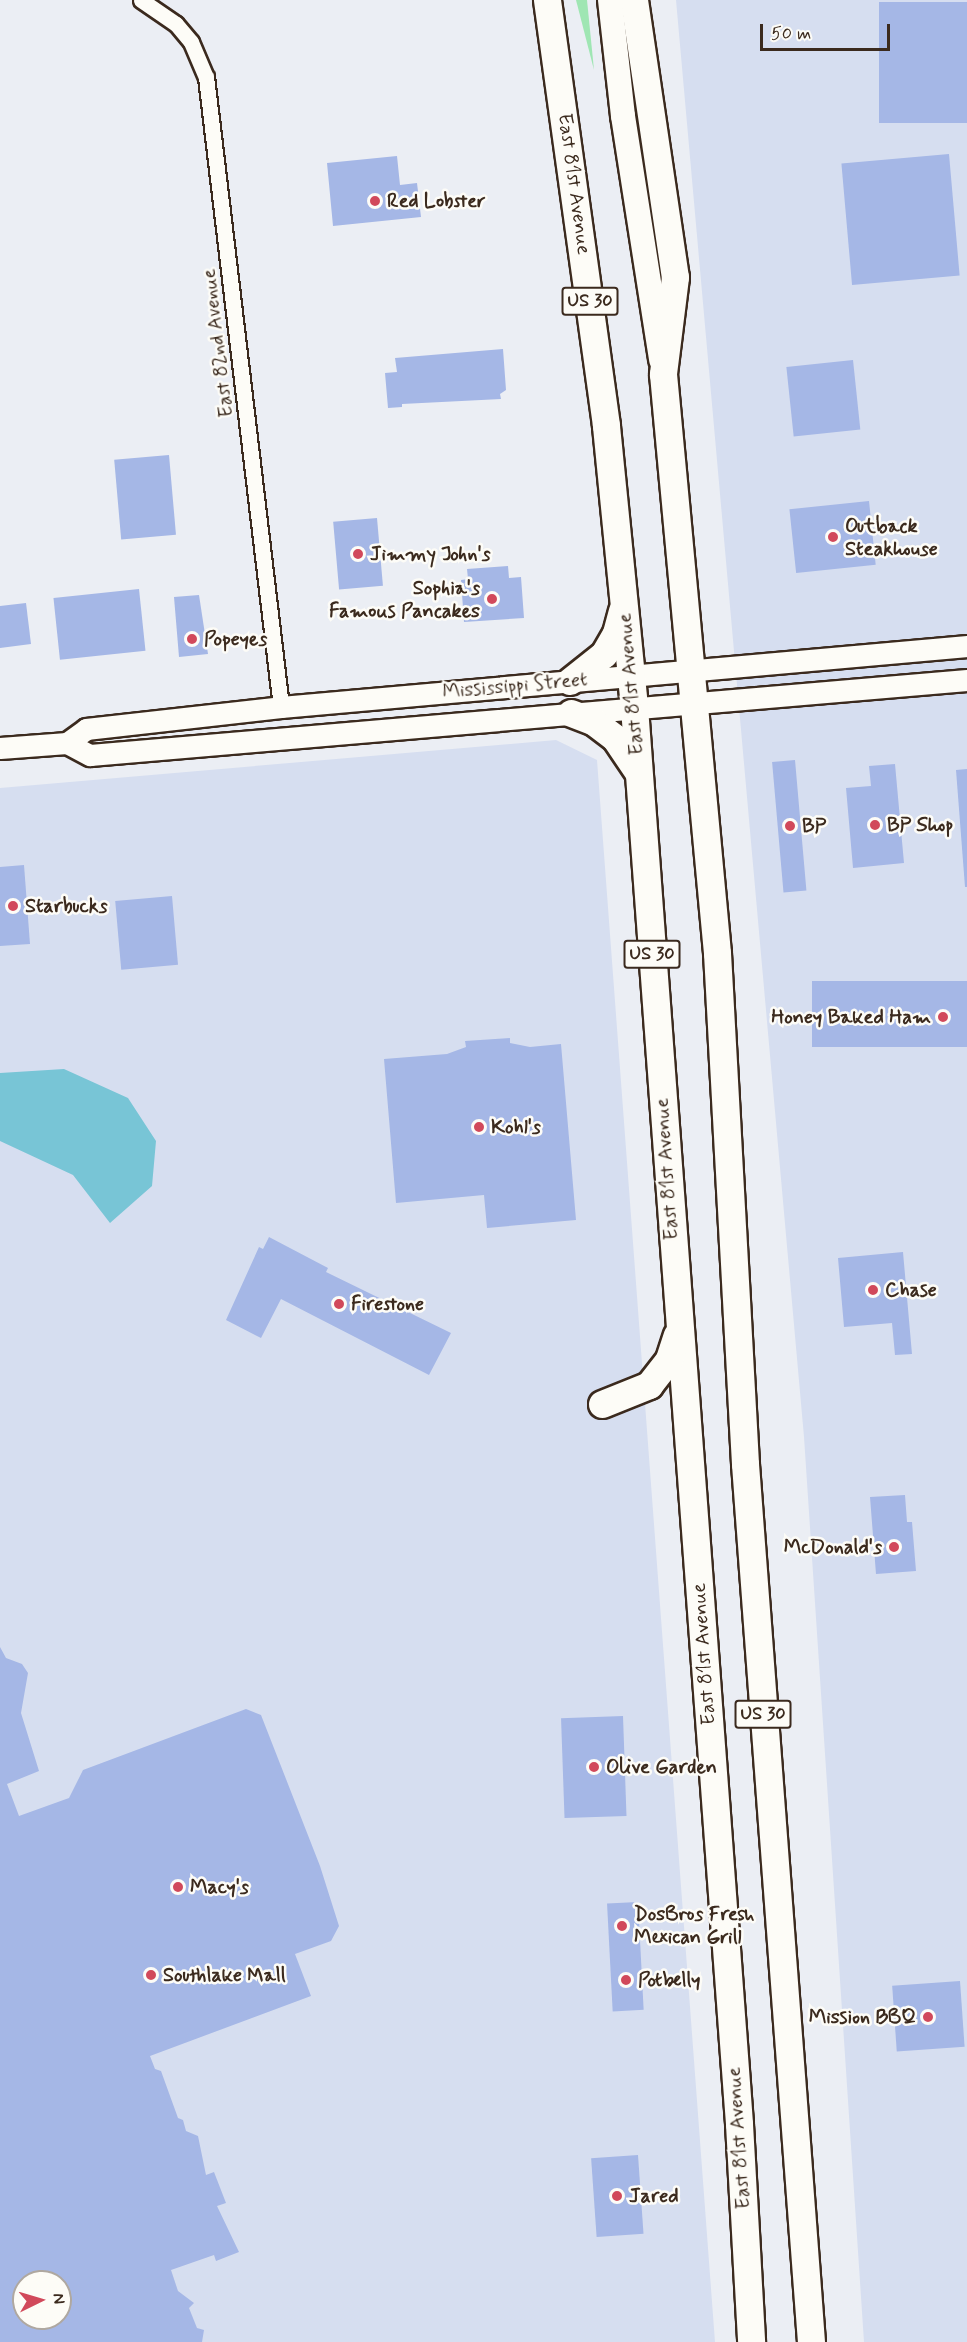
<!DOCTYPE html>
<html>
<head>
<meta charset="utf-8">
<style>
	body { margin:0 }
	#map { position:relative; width:967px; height:2342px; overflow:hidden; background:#ebeef4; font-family:Mynerve,sans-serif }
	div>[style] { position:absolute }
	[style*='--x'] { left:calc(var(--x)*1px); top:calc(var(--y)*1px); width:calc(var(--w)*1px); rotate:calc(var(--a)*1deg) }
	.built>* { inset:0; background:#d6def0 }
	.green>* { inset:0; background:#9fe6b3 }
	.water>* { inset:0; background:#78c5d6 }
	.building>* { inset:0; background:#a5b7e6; transform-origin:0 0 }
	.roads { filter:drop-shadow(2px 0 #3b2a1e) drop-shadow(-2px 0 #3b2a1e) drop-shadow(0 2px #3b2a1e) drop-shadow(0 -2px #3b2a1e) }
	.street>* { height:15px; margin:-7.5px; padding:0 7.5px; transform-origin:7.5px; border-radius:7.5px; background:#fdfcf7 }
	.secondary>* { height:21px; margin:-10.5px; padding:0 10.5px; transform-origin:10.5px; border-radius:10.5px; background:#fdfcf7 }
	.primary>* { height:24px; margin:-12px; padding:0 12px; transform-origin:12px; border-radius:12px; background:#fdfcf7 }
	.highway>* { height:27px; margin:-13.5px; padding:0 13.5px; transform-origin:13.5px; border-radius:13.5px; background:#fdfcf7 }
	.dots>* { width:16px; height:16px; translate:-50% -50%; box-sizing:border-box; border:3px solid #fdfcf7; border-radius:50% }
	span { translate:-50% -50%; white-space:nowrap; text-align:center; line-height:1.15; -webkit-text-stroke:5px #fdfcf7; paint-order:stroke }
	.shield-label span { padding:2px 4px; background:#fdfcf7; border:2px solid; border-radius:4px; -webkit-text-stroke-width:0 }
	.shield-label { font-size:18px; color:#3b2a1e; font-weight:700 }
	.street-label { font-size:20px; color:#3b2a1e }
	.poi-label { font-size:20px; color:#3b2a1e; font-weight:700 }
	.left { translate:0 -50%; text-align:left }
	.right { translate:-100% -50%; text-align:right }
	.north { position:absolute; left:12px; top:2270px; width:60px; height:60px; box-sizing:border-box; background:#fdfcf7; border:2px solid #afa8a0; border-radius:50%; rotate:85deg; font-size:16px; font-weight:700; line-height:24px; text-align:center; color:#3b2a1e }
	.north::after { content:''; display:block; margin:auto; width:21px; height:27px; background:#d1495b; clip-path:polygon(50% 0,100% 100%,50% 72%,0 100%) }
	.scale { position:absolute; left:760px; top:24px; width:130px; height:27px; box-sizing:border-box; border:3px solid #3b2a1e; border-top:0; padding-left:8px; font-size:18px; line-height:21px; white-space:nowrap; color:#3b2a1e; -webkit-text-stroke:4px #fdfcf7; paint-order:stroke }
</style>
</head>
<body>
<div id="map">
	<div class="built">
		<div style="clip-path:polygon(676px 0,967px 0,967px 2342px,864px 2342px,804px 1437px)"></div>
		<div style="clip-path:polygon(evenodd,556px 740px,597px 760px,715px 2342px,0 2342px,0 788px,556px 740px,24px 2282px,60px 2282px,60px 2318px,24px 2318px,24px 2282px)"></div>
	</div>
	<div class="green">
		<div style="clip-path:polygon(576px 0,587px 0,594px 70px)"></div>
	</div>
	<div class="water">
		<div style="clip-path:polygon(64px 1069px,128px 1098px,156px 1141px,152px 1186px,110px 1223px,73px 1175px,0 1141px,0 1073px)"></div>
	</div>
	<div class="building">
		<div style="left:967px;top:2px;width:121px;height:88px;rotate:90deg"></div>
		<div style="left:949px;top:154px;width:122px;height:108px;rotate:85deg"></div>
		<div style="clip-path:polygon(397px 156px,400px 185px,417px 183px,421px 217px,333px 226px,327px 163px)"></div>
		<div style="clip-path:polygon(503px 349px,506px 390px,500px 394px,501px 399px,402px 404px,402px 407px,388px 408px,385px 373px,397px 372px,395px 358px)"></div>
		<div style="left:853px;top:360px;width:70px;height:67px;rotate:84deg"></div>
		<div style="left:169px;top:455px;width:80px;height:55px;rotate:85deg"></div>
		<div style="left:869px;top:501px;width:64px;height:80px;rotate:84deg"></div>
		<div style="left:377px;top:518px;width:68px;height:44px;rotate:85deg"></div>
		<div style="clip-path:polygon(508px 566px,509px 578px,521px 577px,524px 618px,464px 622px,461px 580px,468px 579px,467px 569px)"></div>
		<div style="left:139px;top:589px;width:62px;height:86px;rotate:84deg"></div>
		<div style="clip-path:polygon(199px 595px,208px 654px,179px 657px,174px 597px)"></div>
		<div style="clip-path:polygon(26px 603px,31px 644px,0 648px,0 606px)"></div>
		<div style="left:795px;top:760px;width:131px;height:23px;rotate:85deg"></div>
		<div style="clip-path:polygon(895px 764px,904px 863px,853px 868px,846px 788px,871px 786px,869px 766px)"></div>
		<div style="clip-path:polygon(967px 769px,967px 887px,965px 887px,956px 770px)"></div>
		<div style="clip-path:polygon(24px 865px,30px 944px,0 946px,0 867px)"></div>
		<div style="left:172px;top:896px;width:69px;height:57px;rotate:85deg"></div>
		<div style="left:967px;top:981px;width:66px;height:155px;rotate:90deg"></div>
		<div style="clip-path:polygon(510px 1038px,510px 1043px,530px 1047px,561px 1044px,576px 1220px,487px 1228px,484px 1195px,396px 1203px,384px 1059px,447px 1054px,466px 1047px,465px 1041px)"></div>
		<div style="clip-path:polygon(269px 1237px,328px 1268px,326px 1272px,451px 1333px,429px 1375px,281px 1299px,261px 1338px,226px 1320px,259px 1247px,263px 1249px)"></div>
		<div style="clip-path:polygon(903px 1252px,912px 1354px,895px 1355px,892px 1323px,844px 1327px,838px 1258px)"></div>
		<div style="clip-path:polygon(905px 1495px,907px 1522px,912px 1522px,916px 1571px,876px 1574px,870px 1497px)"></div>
		<div style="clip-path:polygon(evenodd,0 1647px,6px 1658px,22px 1664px,28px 1673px,21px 1713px,39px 1771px,7px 1784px,19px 1816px,69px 1798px,83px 1770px,246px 1709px,261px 1715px,320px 1866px,339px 1926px,331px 1941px,295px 1954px,311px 1996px,150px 2056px,155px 2069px,161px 2071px,178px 2118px,183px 2120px,186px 2131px,198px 2136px,206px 2175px,214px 2172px,226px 2203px,217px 2206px,239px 2252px,216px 2261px,214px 2255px,171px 2270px,178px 2291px,194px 2303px,189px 2308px,197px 2328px,204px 2330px,202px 2342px,0 2342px,0 1647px,24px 2282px,60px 2282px,60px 2318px,24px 2318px,24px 2282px)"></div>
		<div style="left:623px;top:1716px;width:100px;height:62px;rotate:88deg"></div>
		<div style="left:638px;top:1902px;width:108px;height:31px;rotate:87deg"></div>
		<div style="left:960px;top:1981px;width:66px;height:68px;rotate:86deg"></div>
		<div style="left:638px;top:2155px;width:79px;height:47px;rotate:86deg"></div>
	</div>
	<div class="roads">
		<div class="street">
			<div style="--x:141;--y:0;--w:42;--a:34.4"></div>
			<div style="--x:176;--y:24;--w:23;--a:50"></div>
			<div style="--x:191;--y:42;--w:38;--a:67"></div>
			<div style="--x:206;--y:77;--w:634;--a:83.21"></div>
		</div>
		<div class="secondary">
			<div style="--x:67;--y:743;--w:26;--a:28"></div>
			<div style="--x:90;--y:755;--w:880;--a:-4.89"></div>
			<div style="--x:0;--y:748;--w:67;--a:-4.3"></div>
			<div style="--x:67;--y:743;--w:24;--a:-36"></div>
			<div style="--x:86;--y:729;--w:196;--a:-6.4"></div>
			<div style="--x:281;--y:707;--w:689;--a:-5.08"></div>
		</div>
		<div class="primary">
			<div style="--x:610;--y:0;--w:117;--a:83.6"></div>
			<div style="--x:623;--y:116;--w:247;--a:81.1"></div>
		</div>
		<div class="highway">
			<div style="--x:547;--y:0;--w:430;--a:82.1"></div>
			<div style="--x:606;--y:426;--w:282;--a:84.3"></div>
			<div style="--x:634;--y:707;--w:1421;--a:85.76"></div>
			<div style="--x:739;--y:2124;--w:218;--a:86.8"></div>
			<div style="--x:634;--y:0;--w:280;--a:81.6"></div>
			<div style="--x:675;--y:277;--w:98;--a:97.1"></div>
			<div style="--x:663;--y:374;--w:582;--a:84.67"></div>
			<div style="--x:717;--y:953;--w:512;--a:86.86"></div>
			<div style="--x:745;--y:1464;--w:880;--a:85.7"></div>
			<div style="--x:570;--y:681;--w:43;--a:-38.5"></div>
			<div style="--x:604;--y:654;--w:24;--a:-60"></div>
			<div style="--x:616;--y:633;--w:23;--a:-75"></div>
			<div style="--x:571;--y:713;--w:25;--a:21"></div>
			<div style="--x:594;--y:722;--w:26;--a:37"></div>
			<div style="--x:615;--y:738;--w:41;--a:55.9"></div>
			<div style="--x:602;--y:1404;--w:51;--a:-22"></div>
			<div style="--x:649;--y:1385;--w:33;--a:-52"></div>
			<div style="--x:669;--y:1359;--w:25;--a:-72"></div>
		</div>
	</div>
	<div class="dots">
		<div style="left:375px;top:201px;background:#d1495b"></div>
		<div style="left:833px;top:537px;background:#d1495b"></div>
		<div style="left:358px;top:554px;background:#d1495b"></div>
		<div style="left:492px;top:599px;background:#d1495b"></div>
		<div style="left:192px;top:639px;background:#d1495b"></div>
		<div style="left:875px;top:825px;background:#d1495b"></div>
		<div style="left:790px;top:826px;background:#d1495b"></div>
		<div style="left:13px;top:906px;background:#d1495b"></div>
		<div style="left:943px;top:1017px;background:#d1495b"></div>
		<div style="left:479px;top:1127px;background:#d1495b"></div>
		<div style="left:873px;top:1290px;background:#d1495b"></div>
		<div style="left:339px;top:1304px;background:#d1495b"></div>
		<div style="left:894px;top:1547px;background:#d1495b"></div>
		<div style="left:594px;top:1767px;background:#d1495b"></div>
		<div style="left:178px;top:1887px;background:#d1495b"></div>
		<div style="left:622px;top:1926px;background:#d1495b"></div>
		<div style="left:151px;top:1975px;background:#d1495b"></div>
		<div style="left:626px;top:1980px;background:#d1495b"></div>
		<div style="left:928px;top:2017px;background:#d1495b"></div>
		<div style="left:617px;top:2196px;background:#d1495b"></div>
	</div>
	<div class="shield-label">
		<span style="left:590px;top:301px">US 30</span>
		<span style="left:652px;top:954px">US 30</span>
		<span style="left:763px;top:1714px">US 30</span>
	</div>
	<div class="street-label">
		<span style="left:574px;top:184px;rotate:82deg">East 81st Avenue</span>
		<span style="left:218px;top:343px;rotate:-97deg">East 82nd Avenue</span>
		<span style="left:631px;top:684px;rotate:-95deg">East 81st Avenue</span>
		<span style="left:515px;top:686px;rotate:-5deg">Mississippi Street</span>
		<span style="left:667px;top:1169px;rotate:-94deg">East 81st Avenue</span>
		<span style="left:704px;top:1654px;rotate:-94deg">East 81st Avenue</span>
		<span style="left:739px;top:2138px;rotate:-94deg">East 81st Avenue</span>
	</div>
	<div class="poi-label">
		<span class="left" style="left:387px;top:201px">Red Lobster</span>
		<span class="left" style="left:845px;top:538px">Outback<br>Steakhouse</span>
		<span class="left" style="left:370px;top:554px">Jimmy John's</span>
		<span class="right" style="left:480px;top:600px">Sophia's<br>Famous Pancakes</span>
		<span class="left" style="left:204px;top:639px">Popeyes</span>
		<span class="left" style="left:887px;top:825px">BP Shop</span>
		<span class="left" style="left:802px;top:826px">BP</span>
		<span class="left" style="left:25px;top:906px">Starbucks</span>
		<span class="right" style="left:931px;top:1017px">Honey Baked Ham</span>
		<span class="left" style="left:491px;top:1127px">Kohl's</span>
		<span class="left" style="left:885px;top:1290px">Chase</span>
		<span class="left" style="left:351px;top:1304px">Firestone</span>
		<span class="right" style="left:882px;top:1547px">McDonald's</span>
		<span class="left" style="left:606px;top:1767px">Olive Garden</span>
		<span class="left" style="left:190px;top:1887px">Macy's</span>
		<span class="left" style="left:634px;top:1926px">DosBros Fresh<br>Mexican Grill</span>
		<span class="left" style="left:163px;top:1975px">Southlake Mall</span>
		<span class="left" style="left:638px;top:1980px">Potbelly</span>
		<span class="right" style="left:916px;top:2017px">Mission BBQ</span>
		<span class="left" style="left:629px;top:2196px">Jared</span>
	</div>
	<div class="north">N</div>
	<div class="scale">50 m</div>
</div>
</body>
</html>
